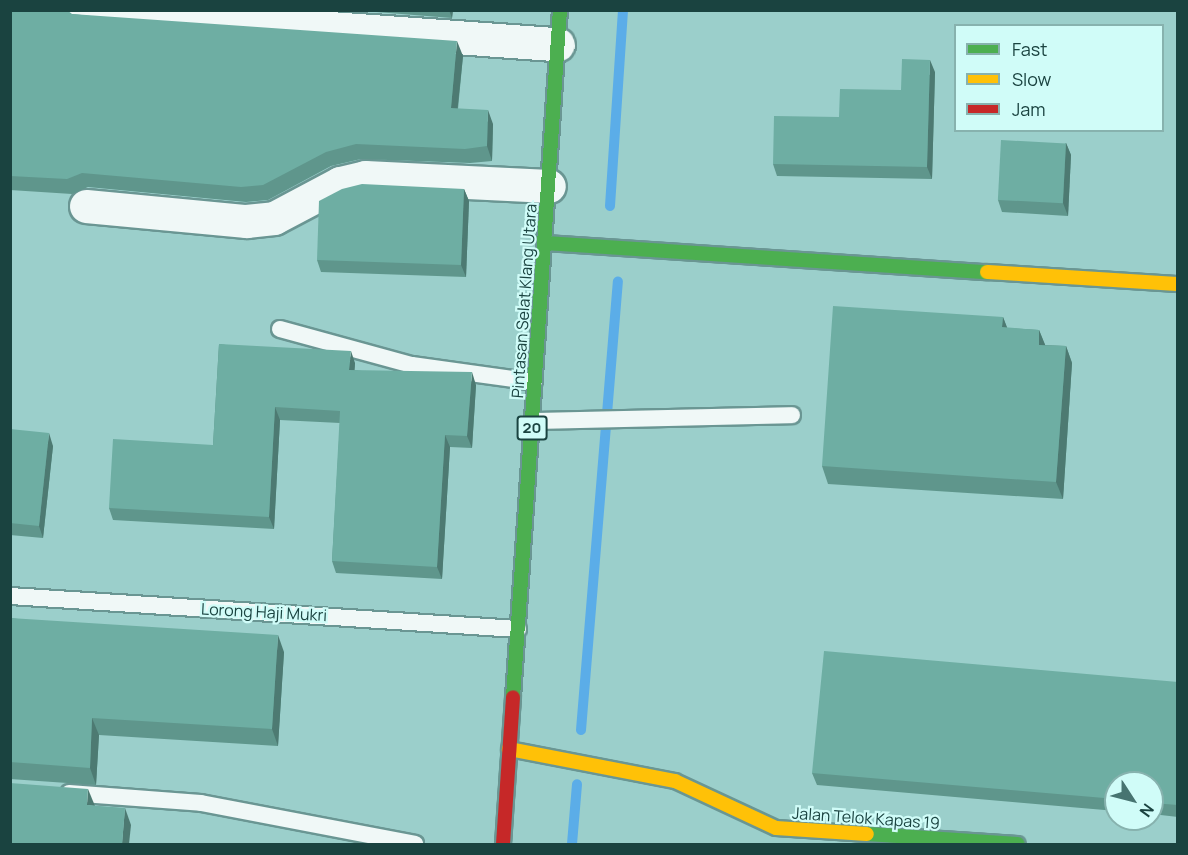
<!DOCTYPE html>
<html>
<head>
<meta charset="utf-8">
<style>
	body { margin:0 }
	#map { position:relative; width:1188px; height:855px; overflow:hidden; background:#9bcfcb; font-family:Manrope,sans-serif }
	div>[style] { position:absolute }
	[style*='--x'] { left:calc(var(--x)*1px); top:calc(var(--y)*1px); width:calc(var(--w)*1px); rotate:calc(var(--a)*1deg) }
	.stream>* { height:10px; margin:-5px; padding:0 5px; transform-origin:5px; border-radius:5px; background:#5bade8 }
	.roads { filter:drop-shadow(2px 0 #6a9693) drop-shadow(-2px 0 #6a9693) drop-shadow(0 2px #6a9693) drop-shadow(0 -2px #6a9693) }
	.lane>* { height:16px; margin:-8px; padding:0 8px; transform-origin:8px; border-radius:8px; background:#f0f8f7 }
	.street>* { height:33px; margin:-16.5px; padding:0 16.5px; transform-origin:16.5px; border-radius:16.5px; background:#f0f8f7 }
	.fast>* { height:14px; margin:-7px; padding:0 7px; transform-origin:7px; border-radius:7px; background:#4caf50 }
	.slow>* { height:14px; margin:-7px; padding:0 7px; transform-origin:7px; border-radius:7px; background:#ffc107 }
	.jam>* { height:14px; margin:-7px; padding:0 7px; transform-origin:7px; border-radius:7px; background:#c62828 }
	.wall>* { inset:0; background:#5f968c }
	.shaded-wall>* { inset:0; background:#4d7a72 }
	.building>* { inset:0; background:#6eaea3; transform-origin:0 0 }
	span { translate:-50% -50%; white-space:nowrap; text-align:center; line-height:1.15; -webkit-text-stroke:4.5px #d0fcf8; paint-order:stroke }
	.shield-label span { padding:2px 4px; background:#d0fcf8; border:2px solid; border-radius:4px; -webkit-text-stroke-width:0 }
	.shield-label { font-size:15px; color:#1a4340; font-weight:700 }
	.street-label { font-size:16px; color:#1a4340 }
	.frame { position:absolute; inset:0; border:12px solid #1a4340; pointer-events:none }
	.legend { position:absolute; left:954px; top:24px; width:210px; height:108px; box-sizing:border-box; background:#d0fcf8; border:2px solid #87b2ae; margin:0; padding:8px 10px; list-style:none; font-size:18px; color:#1a4340 }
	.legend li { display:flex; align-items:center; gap:12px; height:30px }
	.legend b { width:30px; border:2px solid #87b2ae }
	.north { position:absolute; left:1104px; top:771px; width:60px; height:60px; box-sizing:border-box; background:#d0fcf8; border:2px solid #87b2ae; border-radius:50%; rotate:126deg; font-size:16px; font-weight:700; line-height:24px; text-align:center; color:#1a4340 }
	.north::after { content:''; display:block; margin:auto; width:21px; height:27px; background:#477471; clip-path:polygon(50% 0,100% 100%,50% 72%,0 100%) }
</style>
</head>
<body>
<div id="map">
	<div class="stream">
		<div style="--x:610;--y:206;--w:196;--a:-86.2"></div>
		<div style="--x:581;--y:730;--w:450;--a:-85.3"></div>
		<div style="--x:572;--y:844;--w:60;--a:-85.2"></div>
	</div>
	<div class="roads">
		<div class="lane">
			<div style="--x:280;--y:329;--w:137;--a:15.3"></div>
			<div style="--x:412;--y:365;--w:123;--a:7.9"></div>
			<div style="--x:533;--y:421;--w:259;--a:-1.3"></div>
			<div style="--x:10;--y:596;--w:509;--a:3.72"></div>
			<div style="--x:69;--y:793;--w:132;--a:4.3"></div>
			<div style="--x:201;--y:803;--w:218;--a:10.8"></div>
		</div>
		<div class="street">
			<div style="--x:79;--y:10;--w:480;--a:4.1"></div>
			<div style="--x:86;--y:206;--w:161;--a:5.4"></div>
			<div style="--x:246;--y:221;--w:28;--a:-6"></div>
			<div style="--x:274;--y:218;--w:75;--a:-27.9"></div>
			<div style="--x:340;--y:183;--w:26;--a:-13"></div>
			<div style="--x:365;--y:177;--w:184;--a:2.8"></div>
		</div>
		<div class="fast">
			<div style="--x:545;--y:243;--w:443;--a:3.8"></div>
			<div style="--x:513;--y:697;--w:689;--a:-86.09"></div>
			<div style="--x:867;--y:834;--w:151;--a:3.8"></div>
		</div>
		<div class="slow">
			<div style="--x:987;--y:272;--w:191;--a:3.6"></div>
			<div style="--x:509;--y:749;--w:169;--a:10.9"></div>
			<div style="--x:675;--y:781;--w:111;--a:25"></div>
			<div style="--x:776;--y:828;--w:91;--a:3.8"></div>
		</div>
		<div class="jam">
			<div style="--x:503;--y:844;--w:147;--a:-86.1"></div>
		</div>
	</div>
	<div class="wall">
		<div style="clip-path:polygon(10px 10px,72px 14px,463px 56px,458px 109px,493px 124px,492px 161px,470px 163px,361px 159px,331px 166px,268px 200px,246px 202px,88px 187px,72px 194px,10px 190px)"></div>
		<div style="clip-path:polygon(351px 10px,453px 10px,452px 18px)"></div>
		<div style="clip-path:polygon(935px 72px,932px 179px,777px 176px,773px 164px,839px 117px,901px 90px)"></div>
		<div style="clip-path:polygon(1066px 143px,1071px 155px,1068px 216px,1002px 212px,998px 200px)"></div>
		<div style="clip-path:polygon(464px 189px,469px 201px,466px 277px,321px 272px,317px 260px)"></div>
		<div style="clip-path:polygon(1003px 317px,1007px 328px,1039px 330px,1045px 345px,1066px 346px,1072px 363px,1063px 499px,828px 484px,822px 466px)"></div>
		<div style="clip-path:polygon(219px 344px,355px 363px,354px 370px,476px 385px,472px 448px,450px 447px,442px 579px,336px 573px,332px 561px,340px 423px,280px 420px,274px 529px,113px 520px,109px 508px,213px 445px)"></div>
		<div style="clip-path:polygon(10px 429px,53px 446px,43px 538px,10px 535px)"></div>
		<div style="clip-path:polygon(10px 618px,284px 652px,278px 746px,99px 735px,96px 785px,10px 779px)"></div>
		<div style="clip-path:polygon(1178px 682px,1178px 817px,1152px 814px,1152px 783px,1116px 783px,1116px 811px,817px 785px,812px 773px)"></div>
	</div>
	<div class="shaded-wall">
		<div style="clip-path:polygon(449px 10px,453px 10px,452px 18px)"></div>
		<div style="clip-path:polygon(457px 41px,463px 56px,456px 123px,451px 108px)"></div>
		<div style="clip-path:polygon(930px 60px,935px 72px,932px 179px,927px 167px)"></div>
		<div style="clip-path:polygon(488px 110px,493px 124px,492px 161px,487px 146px)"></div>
		<div style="clip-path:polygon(1066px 143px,1071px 155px,1068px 216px,1063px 203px)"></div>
		<div style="clip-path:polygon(464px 189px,469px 201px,466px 277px,461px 265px)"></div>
		<div style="clip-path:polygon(1003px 317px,1010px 335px,1002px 327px)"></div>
		<div style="clip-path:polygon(1039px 330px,1046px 347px,1039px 345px)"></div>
		<div style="clip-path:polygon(1066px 346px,1072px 363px,1063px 499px,1056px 482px)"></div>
		<div style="clip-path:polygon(351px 351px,355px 363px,354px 383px,349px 370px)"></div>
		<div style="clip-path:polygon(472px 372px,476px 385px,472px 448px,467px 436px)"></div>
		<div style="clip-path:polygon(275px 407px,280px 420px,274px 529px,269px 517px)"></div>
		<div style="clip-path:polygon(49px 433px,53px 446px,43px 538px,39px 526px)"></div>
		<div style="clip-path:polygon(445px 435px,450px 447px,442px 579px,437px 567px)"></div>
		<div style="clip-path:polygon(278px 635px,284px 652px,278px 746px,272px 729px)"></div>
		<div style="clip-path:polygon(92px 718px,99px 735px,96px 785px,90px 768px)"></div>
		<div style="clip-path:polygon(88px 789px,95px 806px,87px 805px)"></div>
		<div style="clip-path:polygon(125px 808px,131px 825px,129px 844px,122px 844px)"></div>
	</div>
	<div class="building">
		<div style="clip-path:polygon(10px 10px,67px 10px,72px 14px,457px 41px,451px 108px,488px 110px,487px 146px,465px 149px,356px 144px,326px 152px,263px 185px,241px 187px,82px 173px,67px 179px,10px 176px)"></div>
		<div style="clip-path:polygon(902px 59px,930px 60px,927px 167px,773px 164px,774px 116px,839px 117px,840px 89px,901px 90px)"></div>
		<div style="left:1001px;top:140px;width:65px;height:60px;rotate:3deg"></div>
		<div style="clip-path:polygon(362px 184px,464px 189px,461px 265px,317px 260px,319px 201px,342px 189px)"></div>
		<div style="clip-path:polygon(833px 306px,1003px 317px,1002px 327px,1039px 330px,1039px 345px,1066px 346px,1056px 482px,822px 466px)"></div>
		<div style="clip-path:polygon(219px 344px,351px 351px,349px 370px,472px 372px,467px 436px,445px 435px,437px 567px,332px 561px,340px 411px,275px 407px,269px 517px,109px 508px,113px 439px,213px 445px)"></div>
		<div style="clip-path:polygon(10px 429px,49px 433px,39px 526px,10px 523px)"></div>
		<div style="clip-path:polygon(10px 618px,278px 635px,272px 729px,92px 718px,90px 768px,10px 762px)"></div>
		<div style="clip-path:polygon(824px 651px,1178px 682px,1178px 805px,1152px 803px,1152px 783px,1116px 783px,1116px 799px,812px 773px)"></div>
		<div style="clip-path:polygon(10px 783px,88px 789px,87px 805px,125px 808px,122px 844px,10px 844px)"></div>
	</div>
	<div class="shield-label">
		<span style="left:532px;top:428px">20</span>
	</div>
	<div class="street-label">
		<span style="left:524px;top:301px;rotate:-86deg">Pintasan Selat Klang Utara</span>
		<span style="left:264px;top:612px;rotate:3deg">Lorong Haji Mukri</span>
		<span style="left:866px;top:818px;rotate:4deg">Jalan Telok Kapas 19</span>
	</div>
	<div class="frame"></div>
	<ul class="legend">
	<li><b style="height:8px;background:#4caf50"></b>Fast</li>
	<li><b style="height:8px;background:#ffc107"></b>Slow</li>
	<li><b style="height:8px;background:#c62828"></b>Jam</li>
	</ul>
	<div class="north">N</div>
</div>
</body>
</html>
